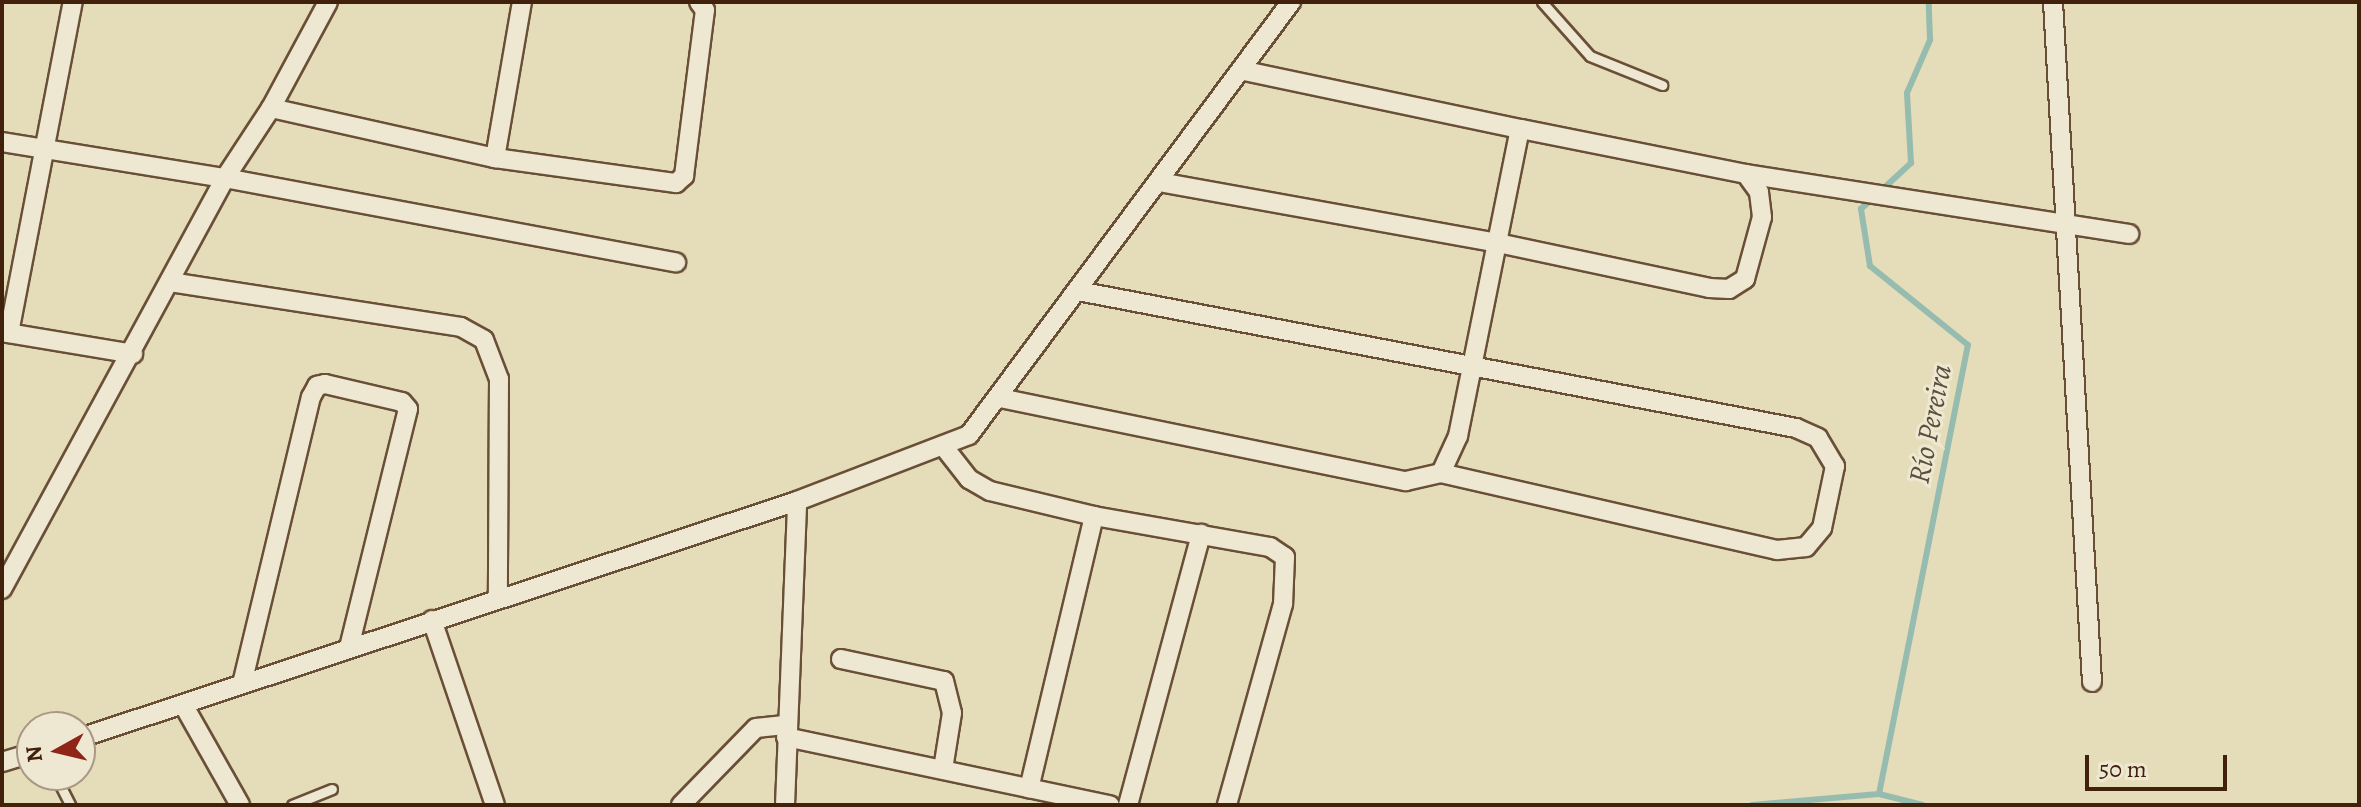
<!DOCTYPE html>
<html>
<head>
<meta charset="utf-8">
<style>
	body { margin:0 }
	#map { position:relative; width:2361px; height:807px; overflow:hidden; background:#e5dcb9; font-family:Alegreya,serif }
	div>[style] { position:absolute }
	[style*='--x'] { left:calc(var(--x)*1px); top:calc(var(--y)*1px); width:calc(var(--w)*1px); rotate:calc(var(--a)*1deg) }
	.stream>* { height:6px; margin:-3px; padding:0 3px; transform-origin:3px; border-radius:3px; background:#96bcaf }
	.roads { filter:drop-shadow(2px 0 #6a4f37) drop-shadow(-2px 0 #6a4f37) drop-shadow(0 2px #6a4f37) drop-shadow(0 -2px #6a4f37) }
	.lane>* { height:9px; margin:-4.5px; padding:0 4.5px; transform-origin:4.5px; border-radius:4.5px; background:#eee8d2 }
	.street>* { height:18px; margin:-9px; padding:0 9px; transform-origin:9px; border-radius:9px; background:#eee8d2 }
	span { translate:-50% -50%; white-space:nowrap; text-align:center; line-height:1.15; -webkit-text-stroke:6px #eee8d2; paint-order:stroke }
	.water-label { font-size:30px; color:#5a4f3d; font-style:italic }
	.frame { position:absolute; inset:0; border:4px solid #41200c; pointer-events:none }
	.north { position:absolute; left:16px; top:711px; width:80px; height:80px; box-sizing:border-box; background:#eee8d2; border:2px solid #a99883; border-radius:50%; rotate:262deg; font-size:22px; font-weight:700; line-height:32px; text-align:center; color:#41200c }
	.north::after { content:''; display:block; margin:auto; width:28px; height:36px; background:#8f2418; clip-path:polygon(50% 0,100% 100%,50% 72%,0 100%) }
	.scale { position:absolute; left:2085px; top:755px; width:142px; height:36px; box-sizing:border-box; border:4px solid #41200c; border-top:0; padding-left:10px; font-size:24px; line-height:28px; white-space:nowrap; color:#41200c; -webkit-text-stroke:6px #eee8d2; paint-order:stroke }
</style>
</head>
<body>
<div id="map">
	<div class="stream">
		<div style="--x:1879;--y:794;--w:45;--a:14"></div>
		<div style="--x:1752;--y:805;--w:127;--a:-5"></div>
		<div style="--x:1879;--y:794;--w:458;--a:-78.8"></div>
		<div style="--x:1968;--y:345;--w:126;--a:-141.1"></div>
		<div style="--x:1870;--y:266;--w:58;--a:-99"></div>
		<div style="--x:1861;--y:209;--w:68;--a:-42.6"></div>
		<div style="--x:1911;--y:163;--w:70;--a:-93.3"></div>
		<div style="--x:1907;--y:93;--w:58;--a:-66.5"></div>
		<div style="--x:1930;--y:40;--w:38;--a:-92"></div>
	</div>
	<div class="roads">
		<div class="lane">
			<div style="--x:1542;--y:2;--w:72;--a:48.4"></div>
			<div style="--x:1590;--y:56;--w:78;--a:21.9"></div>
			<div style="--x:55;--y:775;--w:34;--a:63"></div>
			<div style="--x:292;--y:805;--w:43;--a:-21.8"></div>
		</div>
		<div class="street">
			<div style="--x:2053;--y:2;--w:681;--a:86.72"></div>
			<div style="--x:271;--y:108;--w:230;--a:12.6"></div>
			<div style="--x:495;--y:158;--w:183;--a:7.9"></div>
			<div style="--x:676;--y:183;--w:11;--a:-41"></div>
			<div style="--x:684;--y:176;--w:167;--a:-82.8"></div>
			<div style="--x:705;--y:10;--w:10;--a:-127"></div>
			<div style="--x:2;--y:142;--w:226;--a:9.2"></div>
			<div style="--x:225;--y:178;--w:459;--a:10.6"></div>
			<div style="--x:495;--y:158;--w:158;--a:-80.2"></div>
			<div style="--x:1746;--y:174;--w:388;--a:8.9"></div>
			<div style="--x:1159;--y:182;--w:344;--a:10.2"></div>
			<div style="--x:1498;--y:243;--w:216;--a:12"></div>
			<div style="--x:1709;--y:288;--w:20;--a:3"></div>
			<div style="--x:1729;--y:289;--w:19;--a:-32"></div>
			<div style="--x:1745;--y:279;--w:64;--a:-74.7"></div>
			<div style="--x:1762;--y:217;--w:25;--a:-97"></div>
			<div style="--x:1759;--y:192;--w:22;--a:-126"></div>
			<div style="--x:1746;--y:174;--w:230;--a:-168.7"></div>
			<div style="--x:170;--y:282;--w:294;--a:8.8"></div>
			<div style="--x:461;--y:327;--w:26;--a:29"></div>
			<div style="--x:484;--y:340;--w:42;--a:69"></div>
			<div style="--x:499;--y:379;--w:219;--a:90.3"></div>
			<div style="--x:1078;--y:291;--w:731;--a:10.8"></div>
			<div style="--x:1796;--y:428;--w:24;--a:24"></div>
			<div style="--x:1818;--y:438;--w:33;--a:59"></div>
			<div style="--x:1835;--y:466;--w:63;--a:101.8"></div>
			<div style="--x:1822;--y:528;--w:25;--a:130"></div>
			<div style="--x:1806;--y:547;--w:29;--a:174"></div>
			<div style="--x:1777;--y:550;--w:345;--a:-167.1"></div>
			<div style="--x:2;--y:332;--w:133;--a:9.5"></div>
			<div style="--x:9;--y:333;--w:337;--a:-79.1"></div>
			<div style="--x:1000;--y:398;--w:414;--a:11.6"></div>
			<div style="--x:1406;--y:481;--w:36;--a:-13"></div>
			<div style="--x:1441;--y:473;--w:41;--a:-65.3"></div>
			<div style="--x:1458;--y:436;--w:313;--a:-78.6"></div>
			<div style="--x:1520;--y:129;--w:285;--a:-168.1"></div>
			<div style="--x:944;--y:447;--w:41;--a:52"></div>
			<div style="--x:969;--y:479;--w:24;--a:30"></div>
			<div style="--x:990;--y:491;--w:107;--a:13.5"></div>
			<div style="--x:1094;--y:516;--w:280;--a:103.4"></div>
			<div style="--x:1094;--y:516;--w:179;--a:10"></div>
			<div style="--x:1270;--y:547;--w:18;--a:34"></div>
			<div style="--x:1285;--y:557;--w:47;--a:92.4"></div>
			<div style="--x:1283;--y:604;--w:209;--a:105.6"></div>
			<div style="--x:2;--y:589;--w:468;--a:-61.5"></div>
			<div style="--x:225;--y:178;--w:84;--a:-56.7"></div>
			<div style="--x:271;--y:108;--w:120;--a:-61.7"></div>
			<div style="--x:432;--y:620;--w:195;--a:71.2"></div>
			<div style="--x:841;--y:659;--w:105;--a:12.1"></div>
			<div style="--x:944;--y:681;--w:33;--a:76"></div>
			<div style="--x:952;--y:713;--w:57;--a:99.1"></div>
			<div style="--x:242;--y:684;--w:295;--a:-76.5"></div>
			<div style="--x:311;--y:397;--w:13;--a:-61"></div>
			<div style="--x:317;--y:386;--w:8;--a:-14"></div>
			<div style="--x:325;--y:384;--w:79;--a:13.2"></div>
			<div style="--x:402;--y:402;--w:9;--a:49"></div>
			<div style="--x:408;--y:409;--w:246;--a:103.9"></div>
			<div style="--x:184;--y:706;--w:114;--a:60.5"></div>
			<div style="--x:786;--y:737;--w:331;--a:11.9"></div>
			<div style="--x:80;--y:738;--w:755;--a:-18.29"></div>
			<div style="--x:797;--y:501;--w:184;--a:-21"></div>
			<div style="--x:969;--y:435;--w:540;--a:-53.36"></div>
			<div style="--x:2;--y:762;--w:31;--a:-17"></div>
			<div style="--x:681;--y:805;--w:107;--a:-45.8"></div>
			<div style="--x:756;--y:728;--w:31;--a:-6"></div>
			<div style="--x:785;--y:805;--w:304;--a:-87.7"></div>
			<div style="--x:1128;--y:805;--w:281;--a:-74.9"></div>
		</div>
	</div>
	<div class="water-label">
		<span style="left:1930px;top:424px;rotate:-79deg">Río Pereira</span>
	</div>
	<div class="frame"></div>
	<div class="north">N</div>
	<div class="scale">50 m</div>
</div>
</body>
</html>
